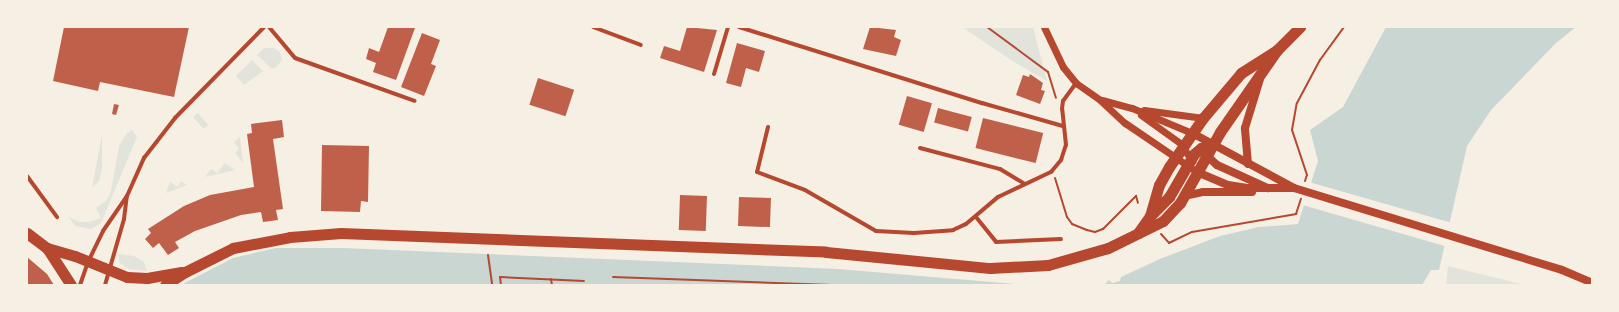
<!DOCTYPE html>
<html>
<head>
<meta charset="utf-8">
<style>
	body { margin:0 }
	#map { position:relative; width:1619px; height:312px; overflow:hidden; background:#f6efe4; font-family:Overpass,sans-serif }
	div>[style] { position:absolute }
	[style*='--x'] { left:calc(var(--x)*1px); top:calc(var(--y)*1px); width:calc(var(--w)*1px); rotate:calc(var(--a)*1deg) }
	.green>* { inset:0; background:#e2e4dc }
	.water>* { inset:0; background:#c9d6d2 }
	.pier>* { inset:0; background:#f6efe4; transform-origin:0 0 }
	.building>* { inset:0; background:#bf614a; transform-origin:0 0 }
	.path>* { height:2px; margin:-1px; padding:0 1px; transform-origin:1px; border-radius:1px; background:#b5482f }
	.minor>* { height:4px; margin:-2px; padding:0 2px; transform-origin:2px; border-radius:2px; background:#b5482f }
	.tertiary>* { height:7px; margin:-3.5px; padding:0 3.5px; transform-origin:3.5px; border-radius:3.5px; background:#b5482f }
	.secondary>* { height:8px; margin:-4px; padding:0 4px; transform-origin:4px; border-radius:4px; background:#b5482f }
	.trunk>* { height:11px; margin:-5.5px; padding:0 5.5px; transform-origin:5.5px; border-radius:5.5px; background:#b5482f }
	span { translate:-50% -50%; white-space:nowrap; text-align:center; line-height:1.15; -webkit-text-stroke:4px #f6efe4; paint-order:stroke }
	.frame { position:absolute; inset:0; border:28px solid #f6efe4; pointer-events:none }
</style>
</head>
<body>
<div id="map">
	<div class="green">
		<div style="clip-path:polygon(962px 27px,1033px 27px,1047px 81px,1011px 60px)"></div>
		<div style="clip-path:polygon(264px 48px,274px 48px,280px 52px,282px 59px,277px 67px,272px 69px,257px 55px)"></div>
		<div style="clip-path:polygon(252px 60px,263px 71px,244px 85px,236px 76px)"></div>
		<div style="clip-path:polygon(198px 113px,208px 125px,204px 129px,193px 117px)"></div>
		<div style="clip-path:polygon(132px 130px,137px 137px,101px 223px,91px 229px,75px 226px,62px 208px,70px 218px,80px 222px,89px 222px,101px 218px,96px 208px,107px 200px,111px 191px,119px 146px,127px 133px)"></div>
		<div style="clip-path:polygon(102px 135px,102px 168px,99px 181px,92px 188px)"></div>
		<div style="clip-path:polygon(240px 137px,243px 163px,235px 153px,239px 149px,234px 142px)"></div>
		<div style="clip-path:polygon(225px 163px,235px 170px,205px 177px,211px 169px,217px 173px)"></div>
		<div style="clip-path:polygon(181px 181px,187px 185px,166px 193px,170px 182px,178px 187px)"></div>
		<div style="clip-path:polygon(119px 254px,134px 256px,144px 262px,147px 271px,128px 269px,119px 262px)"></div>
		<div style="clip-path:polygon(1448px 266px,1525px 285px,1446px 285px)"></div>
	</div>
	<div class="water">
		<div style="clip-path:polygon(1386px 27px,1576px 27px,1556px 43px,1491px 110px,1467px 146px,1439px 270px,1431px 270px,1422px 285px,1104px 285px,1109px 280px,1112px 283px,1120px 281px,1121px 277px,1160px 259px,1220px 236px,1259px 227px,1298px 224px,1318px 161px,1310px 130px,1343px 107px)"></div>
		<div style="clip-path:polygon(276px 248px,343px 248px,838px 269px,1027px 285px,181px 285px,233px 258px)"></div>
	</div>
	<div class="pier">
		<div style="left:1309px;top:182px;width:149px;height:24px;rotate:16deg"></div>
	</div>
	<div class="building">
		<div style="clip-path:polygon(64px 27px,189px 27px,174px 97px,100px 82px,98px 91px,53px 81px)"></div>
		<div style="clip-path:polygon(388px 27px,415px 28px,396px 80px,373px 72px,376px 63px,366px 59px,369px 48px,379px 52px)"></div>
		<div style="clip-path:polygon(687px 27px,717px 30px,704px 72px,660px 58px,664px 46px,680px 51px)"></div>
		<div style="clip-path:polygon(870px 27px,896px 30px,894px 37px,901px 40px,896px 56px,863px 49px)"></div>
		<div style="clip-path:polygon(422px 33px,440px 40px,431px 64px,436px 66px,424px 96px,401px 87px)"></div>
		<div style="clip-path:polygon(737px 43px,765px 51px,759px 72px,746px 68px,741px 87px,726px 83px)"></div>
		<div style="clip-path:polygon(1030px 74px,1043px 83px,1041px 90px,1045px 91px,1040px 104px,1016px 95px,1023px 75px,1029px 77px)"></div>
		<div style="left:538px;top:78px;width:38px;height:28px;rotate:18deg"></div>
		<div style="left:907px;top:96px;width:26px;height:30px;rotate:16deg"></div>
		<div style="clip-path:polygon(114px 104px,119px 105px,116px 115px,112px 114px)"></div>
		<div style="left:938px;top:108px;width:35px;height:15px;rotate:15deg"></div>
		<div style="left:983px;top:118px;width:62px;height:31px;rotate:14deg"></div>
		<div style="clip-path:polygon(282px 120px,284px 137px,273px 139px,283px 209px,276px 210px,278px 220px,263px 222px,261px 212px,241px 215px,195px 231px,175px 242px,179px 248px,168px 255px,159px 243px,153px 248px,145px 239px,151px 233px,148px 229px,184px 206px,210px 195px,254px 187px,247px 134px,252px 133px,251px 124px)"></div>
		<div style="clip-path:polygon(322px 145px,369px 146px,368px 202px,361px 201px,360px 212px,321px 211px)"></div>
		<div style="left:680px;top:195px;width:27px;height:35px;rotate:2deg"></div>
		<div style="left:739px;top:197px;width:32px;height:29px;rotate:2deg"></div>
		<div style="clip-path:polygon(27px 257px,47px 274px,54px 285px,27px 285px)"></div>
	</div>
	<div class="path">
		<div style="--x:987;--y:27;--w:76;--a:36.4"></div>
		<div style="--x:1048;--y:72;--w:27;--a:73"></div>
		<div style="--x:1055;--y:178;--w:41;--a:72.9"></div>
		<div style="--x:1067;--y:217;--w:9;--a:54"></div>
		<div style="--x:1072;--y:224;--w:16;--a:22"></div>
		<div style="--x:1087;--y:230;--w:8;--a:14"></div>
		<div style="--x:1095;--y:232;--w:9;--a:-21"></div>
		<div style="--x:1103;--y:229;--w:47;--a:-45"></div>
		<div style="--x:1136;--y:196;--w:7;--a:74"></div>
		<div style="--x:1305;--y:181;--w:6;--a:-72"></div>
		<div style="--x:1307;--y:175;--w:47;--a:-108.4"></div>
		<div style="--x:1292;--y:130;--w:27;--a:-80"></div>
		<div style="--x:1297;--y:103;--w:49;--a:-61.9"></div>
		<div style="--x:1320;--y:60;--w:41;--a:-54"></div>
		<div style="--x:1161;--y:234;--w:12;--a:48"></div>
		<div style="--x:1169;--y:243;--w:25;--a:-26"></div>
		<div style="--x:1192;--y:232;--w:106;--a:-9.8"></div>
		<div style="--x:1296;--y:214;--w:16;--a:-72"></div>
		<div style="--x:488;--y:255;--w:30;--a:82"></div>
		<div style="--x:613;--y:277;--w:219;--a:2.1"></div>
		<div style="--x:551;--y:279;--w:6;--a:81"></div>
		<div style="--x:501;--y:285;--w:8;--a:-97"></div>
		<div style="--x:500;--y:277;--w:84;--a:2.7"></div>
	</div>
	<div class="minor">
		<div style="--x:269;--y:27;--w:40;--a:50"></div>
		<div style="--x:295;--y:58;--w:127;--a:19.7"></div>
		<div style="--x:593;--y:27;--w:51;--a:20.6"></div>
		<div style="--x:739;--y:27;--w:255;--a:17.4"></div>
		<div style="--x:982;--y:103;--w:84;--a:15.9"></div>
		<div style="--x:714;--y:74;--w:49;--a:-73.4"></div>
		<div style="--x:768;--y:127;--w:46;--a:103.7"></div>
		<div style="--x:757;--y:172;--w:51;--a:20.6"></div>
		<div style="--x:805;--y:190;--w:82;--a:30"></div>
		<div style="--x:876;--y:231;--w:38;--a:3"></div>
		<div style="--x:914;--y:233;--w:39;--a:-4"></div>
		<div style="--x:953;--y:230;--w:14;--a:-25"></div>
		<div style="--x:966;--y:224;--w:42;--a:-40.2"></div>
		<div style="--x:998;--y:197;--w:59;--a:-25.3"></div>
		<div style="--x:1051;--y:172;--w:16;--a:-50"></div>
		<div style="--x:1061;--y:160;--w:16;--a:-72"></div>
		<div style="--x:1066;--y:145;--w:36;--a:-96"></div>
		<div style="--x:1062;--y:109;--w:8;--a:-83"></div>
		<div style="--x:1063;--y:101;--w:22;--a:-54"></div>
		<div style="--x:920;--y:148;--w:83;--a:14.7"></div>
		<div style="--x:1000;--y:169;--w:27;--a:31"></div>
		<div style="--x:27;--y:176;--w:51;--a:53.8"></div>
		<div style="--x:976;--y:217;--w:32;--a:51"></div>
		<div style="--x:996;--y:242;--w:65;--a:-2.6"></div>
		<div style="--x:80;--y:285;--w:24;--a:-71"></div>
		<div style="--x:88;--y:262;--w:34;--a:-64"></div>
		<div style="--x:103;--y:231;--w:42;--a:-55.6"></div>
		<div style="--x:127;--y:196;--w:42;--a:-65.9"></div>
		<div style="--x:144;--y:158;--w:51;--a:-52.2"></div>
		<div style="--x:175;--y:118;--w:127;--a:-45.6"></div>
		<div style="--x:105;--y:285;--w:69;--a:-73.9"></div>
		<div style="--x:124;--y:219;--w:23;--a:-83"></div>
	</div>
	<div class="tertiary">
		<div style="--x:1044;--y:27;--w:44;--a:64.6"></div>
		<div style="--x:1063;--y:67;--w:21;--a:51"></div>
		<div style="--x:1076;--y:83;--w:29;--a:35"></div>
		<div style="--x:1100;--y:100;--w:34;--a:43"></div>
		<div style="--x:1125;--y:123;--w:87;--a:34.2"></div>
		<div style="--x:1102;--y:100;--w:31;--a:15"></div>
		<div style="--x:1132;--y:108;--w:65;--a:22.6"></div>
		<div style="--x:1144;--y:110;--w:60;--a:7.7"></div>
		<div style="--x:1141;--y:115;--w:48;--a:35.7"></div>
		<div style="--x:1180;--y:143;--w:22;--a:56"></div>
	</div>
	<div class="secondary">
		<div style="--x:1192;--y:133;--w:116;--a:28.3"></div>
		<div style="--x:1294;--y:188;--w:280;--a:17"></div>
		<div style="--x:1562;--y:270;--w:33;--a:23"></div>
		<div style="--x:1203;--y:152;--w:19;--a:43"></div>
		<div style="--x:1217;--y:165;--w:56;--a:24.3"></div>
		<div style="--x:1248;--y:164;--w:36;--a:-95"></div>
		<div style="--x:1245;--y:128;--w:51;--a:-73"></div>
		<div style="--x:1197;--y:172;--w:34;--a:23"></div>
		<div style="--x:1228;--y:185;--w:18;--a:9"></div>
		<div style="--x:1246;--y:188;--w:47;--a:0"></div>
		<div style="--x:1184;--y:196;--w:19;--a:-12"></div>
		<div style="--x:1203;--y:192;--w:49;--a:0"></div>
	</div>
	<div class="trunk">
		<div style="--x:1150;--y:216;--w:27;--a:-45"></div>
		<div style="--x:1169;--y:197;--w:50;--a:-59.8"></div>
		<div style="--x:1194;--y:154;--w:9;--a:-41"></div>
		<div style="--x:1201;--y:148;--w:13;--a:-18"></div>
		<div style="--x:27;--y:233;--w:25;--a:37"></div>
		<div style="--x:47;--y:248;--w:44;--a:57"></div>
		<div style="--x:1138;--y:233;--w:21;--a:-55"></div>
		<div style="--x:1150;--y:216;--w:32;--a:-74"></div>
		<div style="--x:1159;--y:185;--w:21;--a:-61"></div>
		<div style="--x:1169;--y:167;--w:60;--a:-55.2"></div>
		<div style="--x:1203;--y:118;--w:59;--a:-49.8"></div>
		<div style="--x:1241;--y:73;--w:43;--a:-32.6"></div>
		<div style="--x:1277;--y:50;--w:33;--a:-45"></div>
		<div style="--x:47;--y:248;--w:29;--a:16"></div>
		<div style="--x:75;--y:256;--w:56;--a:22"></div>
		<div style="--x:127;--y:277;--w:20;--a:3"></div>
		<div style="--x:147;--y:278;--w:35;--a:-10"></div>
		<div style="--x:165;--y:285;--w:24;--a:-33"></div>
		<div style="--x:185;--y:272;--w:54;--a:-26.6"></div>
		<div style="--x:233;--y:248;--w:58;--a:-10.9"></div>
		<div style="--x:290;--y:237;--w:51;--a:-4.5"></div>
		<div style="--x:341;--y:233;--w:485;--a:2.2"></div>
		<div style="--x:826;--y:252;--w:165;--a:5.6"></div>
		<div style="--x:990;--y:268;--w:58;--a:-3"></div>
		<div style="--x:1048;--y:265;--w:62;--a:-15.8"></div>
		<div style="--x:1108;--y:248;--w:61;--a:-26.1"></div>
		<div style="--x:1163;--y:221;--w:25;--a:-47"></div>
		<div style="--x:1180;--y:203;--w:81;--a:-60.6"></div>
		<div style="--x:1220;--y:132;--w:100;--a:-55.2"></div>
	</div>
	<div class="frame"></div>
</div>
</body>
</html>
